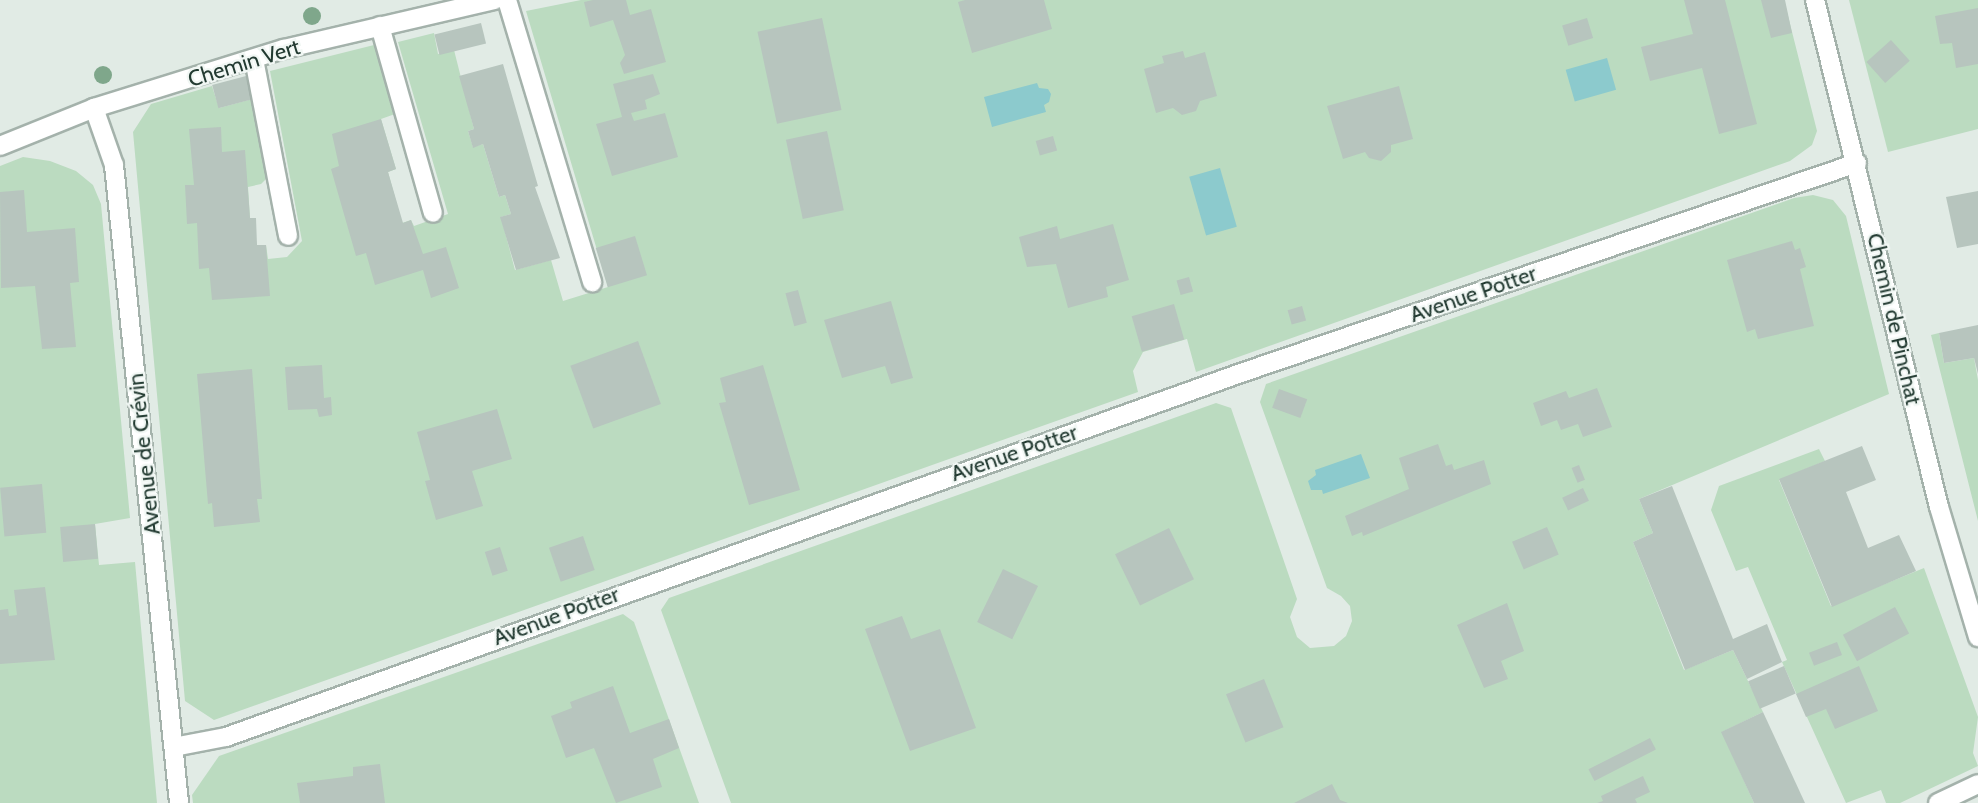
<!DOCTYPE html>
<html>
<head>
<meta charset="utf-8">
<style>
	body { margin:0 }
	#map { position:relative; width:1978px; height:803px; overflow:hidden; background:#e1ebe5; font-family:Cabin,sans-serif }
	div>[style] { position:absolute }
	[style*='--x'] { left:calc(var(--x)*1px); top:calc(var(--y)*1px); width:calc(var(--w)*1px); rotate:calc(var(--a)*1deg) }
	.green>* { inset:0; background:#bbdbc0 }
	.water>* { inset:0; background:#8ccacd; transform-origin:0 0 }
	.building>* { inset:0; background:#b7c5be; transform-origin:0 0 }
	.roads { filter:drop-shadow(2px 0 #a4b2ab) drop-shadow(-2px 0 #a4b2ab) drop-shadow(0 2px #a4b2ab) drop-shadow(0 -2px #a4b2ab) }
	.lane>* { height:18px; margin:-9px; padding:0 9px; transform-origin:9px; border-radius:9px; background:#fff }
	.street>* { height:18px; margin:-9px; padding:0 9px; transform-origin:9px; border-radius:9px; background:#fff }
	.secondary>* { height:18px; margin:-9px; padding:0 9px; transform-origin:9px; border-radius:9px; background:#fff }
	.trees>* { width:18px; height:18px; margin:-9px; border-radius:50%; background:#7fa78b }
	span { translate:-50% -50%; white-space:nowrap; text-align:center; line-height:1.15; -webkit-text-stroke:4.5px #f1f7f4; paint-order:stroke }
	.street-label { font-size:22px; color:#223a31 }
</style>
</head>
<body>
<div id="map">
	<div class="green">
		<div style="clip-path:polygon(581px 0,1784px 0,1817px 131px,1812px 145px,1790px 161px,1196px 372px,1187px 339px,1143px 352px,1133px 371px,1138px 392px,214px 720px,185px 701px,133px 132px,151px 104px,212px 86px,219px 108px,252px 99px,268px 177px,261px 184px,248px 187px,250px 218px,257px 245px,266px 245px,268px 259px,287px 257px,302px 241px,270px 71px,374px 45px,395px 114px,381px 119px,396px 169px,388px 172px,402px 223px,411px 220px,414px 226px,448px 214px,398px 42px,434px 33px,438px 54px,454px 50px,474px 129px,468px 131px,473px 147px,483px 144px,499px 197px,505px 195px,511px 214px,501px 217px,515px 270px,551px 260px,563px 301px,608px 287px,526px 11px)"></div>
		<div style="clip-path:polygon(1849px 0,1978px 0,1978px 129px,1888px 152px)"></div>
		<div style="clip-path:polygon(23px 157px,50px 161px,76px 171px,93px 185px,101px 204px,130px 518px,95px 524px,99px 565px,135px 562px,157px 803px,0 803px,0 166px)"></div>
		<div style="clip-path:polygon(1813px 195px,1833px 200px,1846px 216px,1889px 394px,1639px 499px,1653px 533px,1633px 542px,1684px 670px,1733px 650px,1763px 712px,1722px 732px,1754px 803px,731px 803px,661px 610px,669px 598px,1216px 403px,1231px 408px,1297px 599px,1290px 617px,1297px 637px,1310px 648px,1334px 646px,1346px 636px,1352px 621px,1350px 606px,1341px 596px,1327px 588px,1260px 402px,1266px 384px,1794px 198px)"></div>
		<div style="clip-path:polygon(1939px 333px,1944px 363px,1974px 358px,1978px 380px,1978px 521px,1931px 335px)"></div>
		<div style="clip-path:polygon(1819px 449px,1825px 461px,1779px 480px,1831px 606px,1924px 568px,1978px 717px,1973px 753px,1978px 766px,1900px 803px,1886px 803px,1881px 790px,1846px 803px,1782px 662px,1787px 660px,1748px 567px,1736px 571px,1711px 510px,1719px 486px)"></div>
		<div style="clip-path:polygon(623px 614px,634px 622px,699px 803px,193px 803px,192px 795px,219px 756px)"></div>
	</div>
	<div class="water">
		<div style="left:1607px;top:58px;width:33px;height:43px;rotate:74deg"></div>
		<div style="clip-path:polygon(1037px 83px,1039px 88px,1048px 89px,1051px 94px,1049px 102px,1044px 105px,1046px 112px,992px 127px,984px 97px)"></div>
		<div style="left:1220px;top:168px;width:61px;height:32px;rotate:74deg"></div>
		<div style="clip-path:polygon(1361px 454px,1370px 478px,1323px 494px,1322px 490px,1311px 490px,1308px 481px,1316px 475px,1315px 470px)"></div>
	</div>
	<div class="building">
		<div style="clip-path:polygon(593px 0,626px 0,630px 15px,651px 9px,666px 62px,624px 74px,620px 63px,625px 55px,613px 20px,590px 27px,584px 2px)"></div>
		<div style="clip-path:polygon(965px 0,1044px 0,1052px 29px,972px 53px,958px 2px)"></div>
		<div style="clip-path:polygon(1684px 0,1725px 0,1757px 124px,1719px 134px,1702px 68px,1650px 81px,1641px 47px,1693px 34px)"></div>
		<div style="clip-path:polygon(1761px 0,1785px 0,1792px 33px,1771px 38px)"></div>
		<div style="clip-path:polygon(1978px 8px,1978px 64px,1956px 68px,1952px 43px,1940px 44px,1935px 16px)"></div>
		<div style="left:822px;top:18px;width:94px;height:66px;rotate:78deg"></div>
		<div style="left:1587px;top:18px;width:21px;height:26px;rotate:73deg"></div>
		<div style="left:481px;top:23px;width:21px;height:48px;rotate:76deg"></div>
		<div style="left:1891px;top:40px;width:28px;height:33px;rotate:48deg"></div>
		<div style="clip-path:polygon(1183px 51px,1185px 58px,1205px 52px,1217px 96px,1200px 101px,1196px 111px,1182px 115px,1173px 108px,1156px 113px,1144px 69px,1164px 63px,1162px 56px)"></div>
		<div style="clip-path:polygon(503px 64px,538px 186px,535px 187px,560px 258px,516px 270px,500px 217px,511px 214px,505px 195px,499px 197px,483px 144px,473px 148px,468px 131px,474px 129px,459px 76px)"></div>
		<div style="clip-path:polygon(653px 74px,660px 94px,645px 100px,647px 109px,631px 113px,634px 121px,665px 113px,678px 157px,612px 176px,596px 124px,622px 117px,613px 84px)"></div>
		<div style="left:246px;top:76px;width:24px;height:35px;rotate:75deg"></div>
		<div style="clip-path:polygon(1399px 86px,1413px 139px,1391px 145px,1391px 152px,1381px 161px,1369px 158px,1365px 152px,1343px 159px,1327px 106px)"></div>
		<div style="clip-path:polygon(381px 119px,396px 169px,388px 172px,403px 223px,411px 220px,423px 254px,446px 247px,459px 288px,431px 298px,423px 270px,375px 285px,366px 253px,356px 256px,331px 169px,339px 166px,332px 134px)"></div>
		<div style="clip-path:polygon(221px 127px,222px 152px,245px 150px,250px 218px,256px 218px,257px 245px,266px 245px,270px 296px,212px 300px,209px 268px,199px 269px,197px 223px,187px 224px,185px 185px,194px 185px,189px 129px)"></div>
		<div style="left:827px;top:131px;width:81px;height:42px;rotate:78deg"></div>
		<div style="left:1053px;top:136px;width:15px;height:18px;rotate:74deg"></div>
		<div style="clip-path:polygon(24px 190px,27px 232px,75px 228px,79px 282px,70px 283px,76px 347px,42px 349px,35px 286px,1px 288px,0 192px)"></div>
		<div style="clip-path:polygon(1978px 191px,1978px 244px,1957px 248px,1946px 197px)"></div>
		<div style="clip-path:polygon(1113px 224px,1129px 280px,1106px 287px,1108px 297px,1068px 308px,1056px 264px,1027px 267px,1019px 237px,1057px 226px,1060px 239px)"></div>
		<div style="left:635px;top:236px;width:41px;height:41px;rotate:73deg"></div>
		<div style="clip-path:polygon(1792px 241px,1795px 250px,1800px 248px,1806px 267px,1800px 269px,1814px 326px,1758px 339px,1755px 329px,1747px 332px,1727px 260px)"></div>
		<div style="left:1189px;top:277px;width:15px;height:13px;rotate:74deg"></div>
		<div style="left:798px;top:290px;width:34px;height:13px;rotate:75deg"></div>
		<div style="clip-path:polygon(891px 301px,913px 378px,891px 384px,885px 366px,842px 378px,824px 320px)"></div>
		<div style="left:1174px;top:304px;width:37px;height:44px;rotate:74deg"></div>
		<div style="left:1302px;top:306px;width:15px;height:15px;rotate:74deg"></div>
		<div style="clip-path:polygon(1978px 325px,1978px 374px,1974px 358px,1944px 363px,1939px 333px)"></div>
		<div style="left:638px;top:341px;width:67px;height:72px;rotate:70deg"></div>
		<div style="clip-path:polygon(322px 365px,324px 398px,331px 397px,332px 415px,319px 417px,317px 409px,288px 410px,285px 367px)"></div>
		<div style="clip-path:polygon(763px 365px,800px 490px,749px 505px,719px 403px,726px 402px,720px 378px)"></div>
		<div style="clip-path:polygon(252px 369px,262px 499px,257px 499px,260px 522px,214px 527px,212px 503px,208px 504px,197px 374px)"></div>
		<div style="clip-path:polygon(1597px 388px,1612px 427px,1583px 437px,1578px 424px,1561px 430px,1557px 420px,1541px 426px,1533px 403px,1566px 391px,1569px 398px)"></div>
		<div style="left:1279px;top:389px;width:30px;height:20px;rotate:20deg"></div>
		<div style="clip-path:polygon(497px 409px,512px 459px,472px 471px,483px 506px,436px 520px,425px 481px,430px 480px,417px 432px)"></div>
		<div style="clip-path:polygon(1438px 444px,1446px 466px,1452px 464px,1454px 470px,1484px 460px,1491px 484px,1363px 536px,1362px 532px,1352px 536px,1345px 516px,1409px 489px,1399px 458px)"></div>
		<div style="clip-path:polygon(1862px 446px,1876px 480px,1846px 492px,1868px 548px,1899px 535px,1916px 571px,1832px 607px,1779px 479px)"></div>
		<div style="left:1579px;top:465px;width:16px;height:8px;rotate:68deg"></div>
		<div style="left:42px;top:484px;width:49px;height:42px;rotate:85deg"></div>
		<div style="clip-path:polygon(1672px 486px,1733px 639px,1767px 624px,1782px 662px,1747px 679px,1733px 650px,1685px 670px,1633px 542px,1653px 533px,1639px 499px)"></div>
		<div style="left:1583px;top:488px;width:14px;height:23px;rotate:65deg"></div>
		<div style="left:95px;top:524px;width:35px;height:35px;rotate:85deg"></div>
		<div style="left:1547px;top:527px;width:30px;height:38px;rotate:67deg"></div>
		<div style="left:1169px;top:528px;width:57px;height:60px;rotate:64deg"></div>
		<div style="left:583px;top:536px;width:36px;height:36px;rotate:71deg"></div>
		<div style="left:500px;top:547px;width:25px;height:16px;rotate:72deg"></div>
		<div style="left:1003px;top:569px;width:39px;height:59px;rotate:26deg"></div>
		<div style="clip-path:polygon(45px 587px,55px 660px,0 664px,0 610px,8px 609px,9px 616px,17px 615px,14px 590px)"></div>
		<div style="clip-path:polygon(1507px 603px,1524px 651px,1501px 661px,1508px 679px,1484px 688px,1457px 625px)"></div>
		<div style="left:1895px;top:607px;width:30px;height:59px;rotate:62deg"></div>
		<div style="clip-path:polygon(902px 616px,911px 639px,940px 629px,976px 728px,910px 751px,865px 629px)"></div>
		<div style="left:1837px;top:642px;width:14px;height:30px;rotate:69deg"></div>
		<div style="left:1784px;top:666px;width:30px;height:39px;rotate:67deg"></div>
		<div style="clip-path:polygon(1859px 666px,1878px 711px,1835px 729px,1826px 709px,1806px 717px,1796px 694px)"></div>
		<div style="left:1264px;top:679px;width:52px;height:41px;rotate:68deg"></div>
		<div style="clip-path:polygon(613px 686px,630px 733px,669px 719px,679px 748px,653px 759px,662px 787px,616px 803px,594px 748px,566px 758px,551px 716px,572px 708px,570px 702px)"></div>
		<div style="clip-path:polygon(1763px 712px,1805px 803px,1754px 803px,1721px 732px)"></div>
		<div style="left:1650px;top:738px;width:13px;height:69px;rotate:63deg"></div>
		<div style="clip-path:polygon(380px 764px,385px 803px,300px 803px,297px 783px,353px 776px,353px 767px)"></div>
		<div style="clip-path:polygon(1643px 776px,1650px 792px,1635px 799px,1637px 803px,1597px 803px,1603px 801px,1601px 796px)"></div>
		<div style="clip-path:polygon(1332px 784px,1340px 800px,1348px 803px,1294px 803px)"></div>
	</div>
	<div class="roads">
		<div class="lane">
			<div style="--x:507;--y:0;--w:295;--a:73.2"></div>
			<div style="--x:380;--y:26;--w:194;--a:74.2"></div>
			<div style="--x:254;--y:59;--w:180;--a:79.1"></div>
		</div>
		<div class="street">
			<div style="--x:94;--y:108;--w:60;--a:70.7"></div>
			<div style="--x:114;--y:165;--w:641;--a:84.18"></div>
			<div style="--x:0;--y:146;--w:101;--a:-22"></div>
			<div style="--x:94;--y:108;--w:199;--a:-17.3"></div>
			<div style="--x:284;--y:49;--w:216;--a:-13.1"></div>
			<div style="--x:174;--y:747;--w:53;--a:-10.9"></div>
			<div style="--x:226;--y:737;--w:1075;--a:-19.73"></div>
			<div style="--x:1238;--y:374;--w:654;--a:-18.82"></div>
			<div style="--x:1938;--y:803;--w:44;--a:-25.4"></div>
		</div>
		<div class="secondary">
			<div style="--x:1815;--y:0;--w:522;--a:76.26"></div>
			<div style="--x:1939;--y:507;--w:136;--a:73.3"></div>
		</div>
	</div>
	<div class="trees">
		<div style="left:312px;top:16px"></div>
		<div style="left:103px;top:75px"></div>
	</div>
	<div class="street-label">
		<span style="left:244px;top:63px;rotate:-17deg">Chemin Vert</span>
		<span style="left:1473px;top:294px;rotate:-19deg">Avenue Potter</span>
		<span style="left:1894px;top:319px;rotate:77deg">Chemin de Pinchat</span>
		<span style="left:1014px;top:453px;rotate:-19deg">Avenue Potter</span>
		<span style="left:144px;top:454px;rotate:-96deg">Avenue de Crévin</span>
		<span style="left:556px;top:616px;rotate:-20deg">Avenue Potter</span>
	</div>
</div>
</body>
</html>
